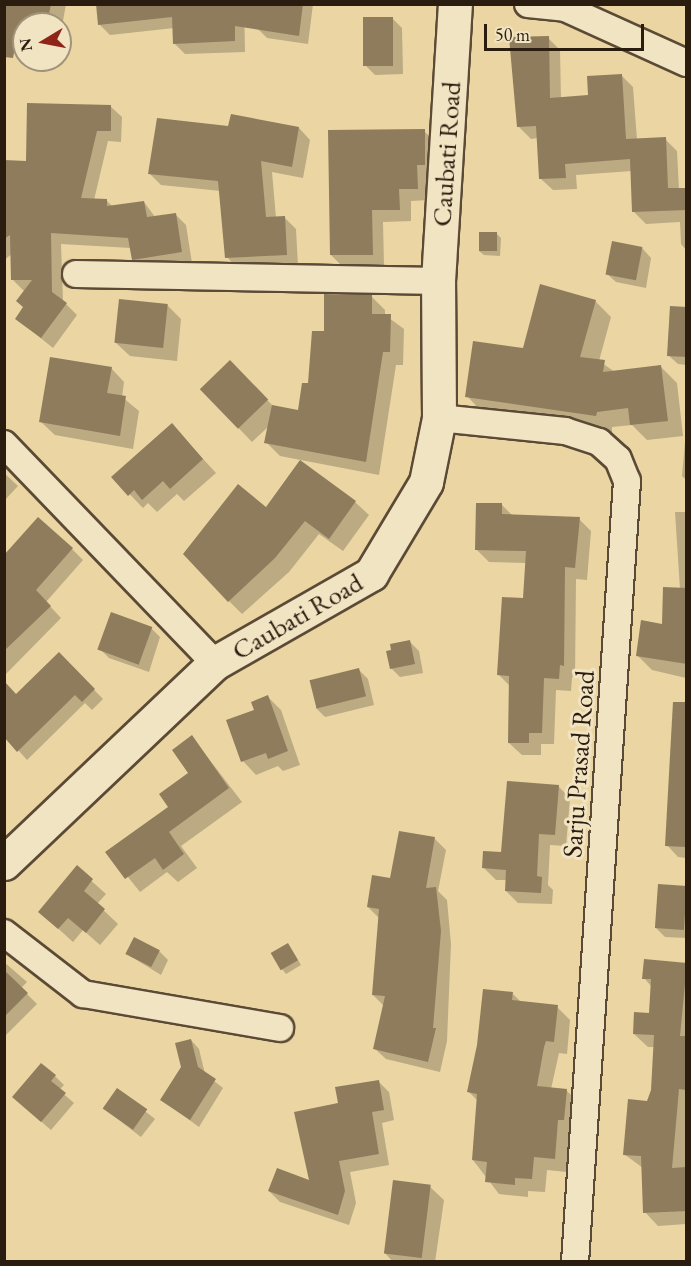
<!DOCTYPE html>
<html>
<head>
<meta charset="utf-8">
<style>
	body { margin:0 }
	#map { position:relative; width:691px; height:1266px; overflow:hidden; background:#ead5a3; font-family:"EB Garamond",serif }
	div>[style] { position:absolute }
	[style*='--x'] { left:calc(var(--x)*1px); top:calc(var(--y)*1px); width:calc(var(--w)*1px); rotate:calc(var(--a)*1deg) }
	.shadow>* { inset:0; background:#0003; transform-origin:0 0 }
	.building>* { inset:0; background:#8e7c5c; transform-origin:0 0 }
	.roads { filter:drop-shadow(2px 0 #5b4a35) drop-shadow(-2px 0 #5b4a35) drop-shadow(0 2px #5b4a35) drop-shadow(0 -2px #5b4a35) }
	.street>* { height:26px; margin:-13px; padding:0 13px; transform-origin:13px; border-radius:13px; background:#f1e4c3 }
	.secondary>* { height:33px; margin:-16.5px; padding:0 16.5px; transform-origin:16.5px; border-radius:16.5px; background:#f1e4c3 }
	span { translate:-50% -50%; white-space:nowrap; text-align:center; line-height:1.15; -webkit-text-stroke:6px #f1e4c3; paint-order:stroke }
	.street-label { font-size:27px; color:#2b1c10 }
	.frame { position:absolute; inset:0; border:6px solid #2b1c10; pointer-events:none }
	.north { position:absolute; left:12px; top:12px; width:60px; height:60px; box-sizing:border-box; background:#f1e4c3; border:2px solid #a2947b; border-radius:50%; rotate:260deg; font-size:16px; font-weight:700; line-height:24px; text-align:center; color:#2b1c10 }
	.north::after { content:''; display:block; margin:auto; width:21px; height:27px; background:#8f2418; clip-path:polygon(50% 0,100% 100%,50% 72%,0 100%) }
	.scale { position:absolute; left:484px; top:24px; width:160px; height:27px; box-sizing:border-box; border:3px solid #2b1c10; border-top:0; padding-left:8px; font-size:18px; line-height:21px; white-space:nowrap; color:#2b1c10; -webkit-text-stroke:4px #f1e4c3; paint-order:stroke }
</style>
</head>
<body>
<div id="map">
	<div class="shadow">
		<div style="clip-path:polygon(6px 4px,66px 4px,60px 38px,60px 24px,24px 24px,24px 40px,4px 36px)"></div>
		<div style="clip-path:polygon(244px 4px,245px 52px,185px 54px,174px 43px,174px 28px,110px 35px,99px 24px)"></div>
		<div style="clip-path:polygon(262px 4px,313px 4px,308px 44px,267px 38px,258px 29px)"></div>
		<div style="clip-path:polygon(393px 19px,402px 28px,403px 74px,375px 75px,366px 66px)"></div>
		<div style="clip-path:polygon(548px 38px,560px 50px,561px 99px,590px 97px,621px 75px,633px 87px,637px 140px,665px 139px,677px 151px,679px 190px,686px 190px,686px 250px,681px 244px,680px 222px,646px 224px,634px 212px,632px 171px,576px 175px,577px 189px,553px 190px,541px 179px,538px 138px,531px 139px,519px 127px)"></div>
		<div style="clip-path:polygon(110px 106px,122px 117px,121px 142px,108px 141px,94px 200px,107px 201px,113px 207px,144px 202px,155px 217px,175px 214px,186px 225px,192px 263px,144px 270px,133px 259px,131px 248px,61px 244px,63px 301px,77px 315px,53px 348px,17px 319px,25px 308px,25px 292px,13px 280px,12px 254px,4px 260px,4px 162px,27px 163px)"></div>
		<div style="clip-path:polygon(299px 128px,310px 140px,303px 178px,272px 172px,276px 218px,284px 217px,296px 229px,298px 266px,238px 269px,227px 257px,221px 191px,161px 185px,149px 173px)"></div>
		<div style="clip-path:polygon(424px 131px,436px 143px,429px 200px,411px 201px,411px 221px,383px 222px,384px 266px,343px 267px,331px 255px)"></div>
		<div style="clip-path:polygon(497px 234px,501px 238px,500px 256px,484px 255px,479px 251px)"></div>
		<div style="clip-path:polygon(642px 248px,651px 258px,646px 288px,616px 282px,606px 273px)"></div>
		<div style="clip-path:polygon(371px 296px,385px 310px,385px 315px,404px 329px,403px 365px,396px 365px,379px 475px,280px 456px,266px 442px,269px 426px,252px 442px,201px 389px,243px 375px,273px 406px,300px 412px,325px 333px)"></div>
		<div style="clip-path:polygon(595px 301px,611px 317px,599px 361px,615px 372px,661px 367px,677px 383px,683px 436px,647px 440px,632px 425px,612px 427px,612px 432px,482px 412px,467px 396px,524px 350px)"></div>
		<div style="clip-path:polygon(167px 305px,181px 319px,177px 361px,130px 356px,116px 343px)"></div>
		<div style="clip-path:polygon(686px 309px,686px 365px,678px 364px,668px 355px)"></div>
		<div style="clip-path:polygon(111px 368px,124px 382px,122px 397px,139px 411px,133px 449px,55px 435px,41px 422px)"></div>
		<div style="clip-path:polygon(172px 425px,216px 473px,184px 501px,177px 494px,157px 512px,148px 503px,143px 508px,113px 477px)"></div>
		<div style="clip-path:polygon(686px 431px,686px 480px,682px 476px)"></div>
		<div style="clip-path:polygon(4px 473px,18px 486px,4px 501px)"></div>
		<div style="clip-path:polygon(355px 502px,369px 515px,343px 551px,319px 534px,289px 572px,242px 614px,229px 601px,266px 509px)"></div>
		<div style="clip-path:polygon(502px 505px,513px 516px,579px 519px,591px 531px,587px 580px,576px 579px,575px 677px,572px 677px,571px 691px,556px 690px,554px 744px,541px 744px,541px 755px,522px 755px,509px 743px,510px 686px,498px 674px,525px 600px,527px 563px,489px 562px,477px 550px)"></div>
		<div style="clip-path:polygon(675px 512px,686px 512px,686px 678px,652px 670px,638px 656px,663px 625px,680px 589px)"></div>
		<div style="clip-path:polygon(72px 549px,83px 560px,46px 602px,61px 618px,5px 675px,4px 557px)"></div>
		<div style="clip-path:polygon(151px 628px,160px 637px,149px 672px,109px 658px,100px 649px)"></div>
		<div style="clip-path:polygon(410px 642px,419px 651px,423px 673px,400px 677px,391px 668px,393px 651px)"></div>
		<div style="clip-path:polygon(59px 654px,103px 699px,92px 710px,85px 703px,27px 760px,4px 734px,17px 696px)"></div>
		<div style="clip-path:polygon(359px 670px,368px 679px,374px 705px,325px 717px,316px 708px)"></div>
		<div style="clip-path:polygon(268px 697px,281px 710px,300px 765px,283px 771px,278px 766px,256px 775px,243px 761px,256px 711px)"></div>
		<div style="clip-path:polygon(686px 729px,686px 858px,678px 857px,667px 845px)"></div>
		<div style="clip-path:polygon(192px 737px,242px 802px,181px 846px,197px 868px,178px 882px,167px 872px,140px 892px,108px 852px,170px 807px,191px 773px)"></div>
		<div style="clip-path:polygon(558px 786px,570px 798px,566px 846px,550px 845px,548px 885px,553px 890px,552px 904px,518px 903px,506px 891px,507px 880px,496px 880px,484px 868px,503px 854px)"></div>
		<div style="clip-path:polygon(400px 832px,435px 839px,446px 850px,438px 891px,447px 900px,451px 944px,447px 1041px,440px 1072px,386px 1059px,374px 1048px,384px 1006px,373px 995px,379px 918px,368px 907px,392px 880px)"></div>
		<div style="clip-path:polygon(77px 868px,106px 894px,97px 904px,118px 924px,100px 945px,83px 930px,73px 942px,40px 912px)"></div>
		<div style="clip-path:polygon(686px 887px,686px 938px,665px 937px,656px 928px)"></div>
		<div style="clip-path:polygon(292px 950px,301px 965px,286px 974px,282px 969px)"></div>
		<div style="clip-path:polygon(159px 951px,168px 960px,161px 975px,127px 954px)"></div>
		<div style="clip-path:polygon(4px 962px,27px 982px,21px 988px,37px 1004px,4px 1037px)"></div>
		<div style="clip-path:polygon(686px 964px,686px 1224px,658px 1226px,645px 1212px,643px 1168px,624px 1154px,652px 1091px,654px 1047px,648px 1047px,634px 1034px,650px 1015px,652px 987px,644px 978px)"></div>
		<div style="clip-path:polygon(513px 994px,522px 1003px,557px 1007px,570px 1020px,567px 1054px,559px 1053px,551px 1089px,567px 1091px,580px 1104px,571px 1132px,567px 1172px,547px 1170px,545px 1192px,528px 1191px,528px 1197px,499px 1194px,473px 1160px,478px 1101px,469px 1092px)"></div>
		<div style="clip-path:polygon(191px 1040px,199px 1049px,205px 1074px,223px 1088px,199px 1127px,162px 1100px,183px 1067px)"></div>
		<div style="clip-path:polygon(55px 1076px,64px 1085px,59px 1090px,74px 1103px,51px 1130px,23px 1106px)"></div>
		<div style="clip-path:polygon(378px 1081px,389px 1092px,394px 1120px,382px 1123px,389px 1165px,350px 1172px,356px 1203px,349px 1225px,280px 1202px,269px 1191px,311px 1183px,340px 1104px)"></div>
		<div style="left:118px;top:1090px;width:47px;height:23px;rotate:38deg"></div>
		<div style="clip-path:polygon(430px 1187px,444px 1200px,435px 1262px,393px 1262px,384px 1252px)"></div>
	</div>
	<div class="building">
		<div style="clip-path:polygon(4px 4px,51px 4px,47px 24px,20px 21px,13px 58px,4px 57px)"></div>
		<div style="clip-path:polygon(96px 4px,303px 4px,299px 36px,235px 26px,235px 41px,173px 44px,172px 17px,98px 25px)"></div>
		<div style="left:363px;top:17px;width:30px;height:49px"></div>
		<div style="clip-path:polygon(549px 36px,550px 98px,588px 95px,587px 76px,622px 74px,626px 139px,666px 137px,668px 188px,687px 188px,687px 210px,632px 212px,630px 159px,565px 164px,566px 178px,539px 179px,536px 126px,517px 127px,509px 37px)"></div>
		<div style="clip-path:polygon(27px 103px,111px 105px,111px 131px,97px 131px,81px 198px,107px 199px,107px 206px,144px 201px,147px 217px,176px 213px,182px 252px,132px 260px,128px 238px,51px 233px,52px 292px,67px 303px,41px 338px,15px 319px,23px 307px,16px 301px,32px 280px,11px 280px,10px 235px,4px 239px,4px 160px,26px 161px)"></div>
		<div style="clip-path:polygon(231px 114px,299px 127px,292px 167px,261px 161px,266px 217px,285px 216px,287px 255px,225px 258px,218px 181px,148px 174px,157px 118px,228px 126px)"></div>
		<div style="clip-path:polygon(425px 129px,425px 165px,417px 165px,418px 189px,399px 189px,400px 210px,372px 210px,373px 255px,330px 255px,328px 130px)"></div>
		<div style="left:479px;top:232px;width:18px;height:19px"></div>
		<div style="left:612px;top:241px;width:31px;height:34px;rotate:11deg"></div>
		<div style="clip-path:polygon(540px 284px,596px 300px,580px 357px,605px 360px,603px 372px,661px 365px,668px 421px,630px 425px,628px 408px,597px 412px,596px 416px,465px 397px,473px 341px,523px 348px)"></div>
		<div style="clip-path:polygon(324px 294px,372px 295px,372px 314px,391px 314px,390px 352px,383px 352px,366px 462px,264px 443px,272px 405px,298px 410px,302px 383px,308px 383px,312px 331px,324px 331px)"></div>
		<div style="left:119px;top:299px;width:49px;height:44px;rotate:6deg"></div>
		<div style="clip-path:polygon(670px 306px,687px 307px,687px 357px,667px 356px)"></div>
		<div style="clip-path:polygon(50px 357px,112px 367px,107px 393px,126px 396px,120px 436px,39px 422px)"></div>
		<div style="left:230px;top:360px;width:55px;height:42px;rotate:46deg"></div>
		<div style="clip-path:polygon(172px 423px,203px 459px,170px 489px,163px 481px,142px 500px,134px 490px,128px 496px,111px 477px)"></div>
		<div style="clip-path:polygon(300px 460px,356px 501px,329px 539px,305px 521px,275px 558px,228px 602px,183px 554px,238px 484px,266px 507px)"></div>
		<div style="clip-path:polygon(476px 503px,502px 503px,502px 514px,580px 517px,575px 568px,565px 567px,564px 666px,560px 665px,559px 679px,544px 678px,542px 733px,529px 733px,529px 743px,508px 743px,509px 676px,497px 675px,502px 597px,523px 598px,526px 551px,475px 550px)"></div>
		<div style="clip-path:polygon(38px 517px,73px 548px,36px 590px,51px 606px,4px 651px,4px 555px)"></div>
		<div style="clip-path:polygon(663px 587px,687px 588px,687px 664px,636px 656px,641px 620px,662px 624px)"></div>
		<div style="left:111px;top:612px;width:44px;height:40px;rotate:20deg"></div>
		<div style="clip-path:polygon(410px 640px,415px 664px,390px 669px,386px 651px,391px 650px,390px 644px)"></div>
		<div style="clip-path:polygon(59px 652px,95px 689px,82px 702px,75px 695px,17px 752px,4px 737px,4px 681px,16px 694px)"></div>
		<div style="left:359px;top:668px;width:29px;height:51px;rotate:76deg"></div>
		<div style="clip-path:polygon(268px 695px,288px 751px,268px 759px,266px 753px,241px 762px,226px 720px,254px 710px,251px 702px)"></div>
		<div style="clip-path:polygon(673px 702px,687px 702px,687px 847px,665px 846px)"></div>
		<div style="clip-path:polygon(192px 735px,229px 788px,169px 832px,184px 854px,163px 870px,155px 858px,125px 879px,105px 852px,168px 807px,159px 794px,188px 773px,172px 750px)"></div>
		<div style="clip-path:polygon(507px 781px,559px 785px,555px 835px,539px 834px,537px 876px,542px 877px,541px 893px,505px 891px,506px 870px,482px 868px,483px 851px,501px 852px)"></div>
		<div style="clip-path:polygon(399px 831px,435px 837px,426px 888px,436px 887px,441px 931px,433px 1028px,436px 1028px,428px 1062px,373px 1049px,385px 996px,372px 995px,379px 909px,367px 907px,372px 875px,390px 878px)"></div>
		<div style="clip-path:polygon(77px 865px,93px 879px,84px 891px,105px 909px,86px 933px,68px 918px,58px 929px,38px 912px)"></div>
		<div style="left:658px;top:884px;width:29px;height:44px;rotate:4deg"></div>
		<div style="left:134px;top:937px;width:29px;height:19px;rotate:27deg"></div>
		<div style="left:288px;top:943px;width:20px;height:20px;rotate:60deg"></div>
		<div style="clip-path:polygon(644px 959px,687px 963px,680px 1036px,687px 1036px,687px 1078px,686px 1090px,679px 1089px,672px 1168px,687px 1167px,687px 1211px,643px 1213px,641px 1156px,623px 1155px,628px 1099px,647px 1101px,651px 1090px,654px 1035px,633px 1034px,634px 1012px,649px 1013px,651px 979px,642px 979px)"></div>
		<div style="clip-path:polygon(4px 970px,28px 993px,4px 1017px)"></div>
		<div style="clip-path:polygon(483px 989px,513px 992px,512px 1000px,558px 1005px,554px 1042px,546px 1041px,544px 1047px,537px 1086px,567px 1089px,564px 1120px,558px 1120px,555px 1159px,534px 1157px,532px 1179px,515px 1178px,515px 1185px,485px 1182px,487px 1162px,472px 1160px,477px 1094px,467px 1092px,477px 1045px)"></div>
		<div style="clip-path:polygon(191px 1039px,198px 1067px,216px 1079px,190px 1120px,160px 1100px,181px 1067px,175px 1043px)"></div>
		<div style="clip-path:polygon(41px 1063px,56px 1075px,51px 1081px,66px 1093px,41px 1122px,12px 1097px)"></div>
		<div style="clip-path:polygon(379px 1080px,384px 1110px,372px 1112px,379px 1154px,339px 1161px,345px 1191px,338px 1215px,268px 1191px,277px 1168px,309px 1180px,294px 1112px,338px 1103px,335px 1087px)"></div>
		<div style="left:117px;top:1088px;width:37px;height:25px;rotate:35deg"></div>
		<div style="left:393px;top:1180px;width:38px;height:74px;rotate:7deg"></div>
	</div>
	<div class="roads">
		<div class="street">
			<div style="--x:528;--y:4;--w:37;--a:6"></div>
			<div style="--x:565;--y:8;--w:133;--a:24.4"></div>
			<div style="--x:76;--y:274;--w:362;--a:1.1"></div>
			<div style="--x:439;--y:418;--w:127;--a:5.9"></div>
			<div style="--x:565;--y:431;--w:36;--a:18"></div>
			<div style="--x:599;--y:442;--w:25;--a:42"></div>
			<div style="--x:618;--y:459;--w:24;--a:68"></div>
			<div style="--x:627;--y:481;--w:783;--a:93.81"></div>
			<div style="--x:4;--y:444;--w:304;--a:46.1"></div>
			<div style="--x:4;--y:933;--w:100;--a:37.7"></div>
			<div style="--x:83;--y:994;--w:200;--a:9.8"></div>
		</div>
		<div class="secondary">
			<div style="--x:4;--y:863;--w:291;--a:-43.5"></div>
			<div style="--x:215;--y:663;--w:180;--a:-29.7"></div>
			<div style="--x:371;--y:574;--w:107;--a:-59.1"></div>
			<div style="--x:426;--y:482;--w:65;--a:-78.5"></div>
			<div style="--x:439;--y:418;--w:137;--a:-90.4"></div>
			<div style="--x:438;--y:281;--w:278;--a:-86.5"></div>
		</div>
	</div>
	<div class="street-label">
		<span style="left:446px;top:154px;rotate:-86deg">Caubati Road</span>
		<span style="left:297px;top:616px;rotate:-30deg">Caubati Road</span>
		<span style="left:578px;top:764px;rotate:-86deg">Sarju Prasad Road</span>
	</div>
	<div class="frame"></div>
	<div class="north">N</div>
	<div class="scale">50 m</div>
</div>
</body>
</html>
